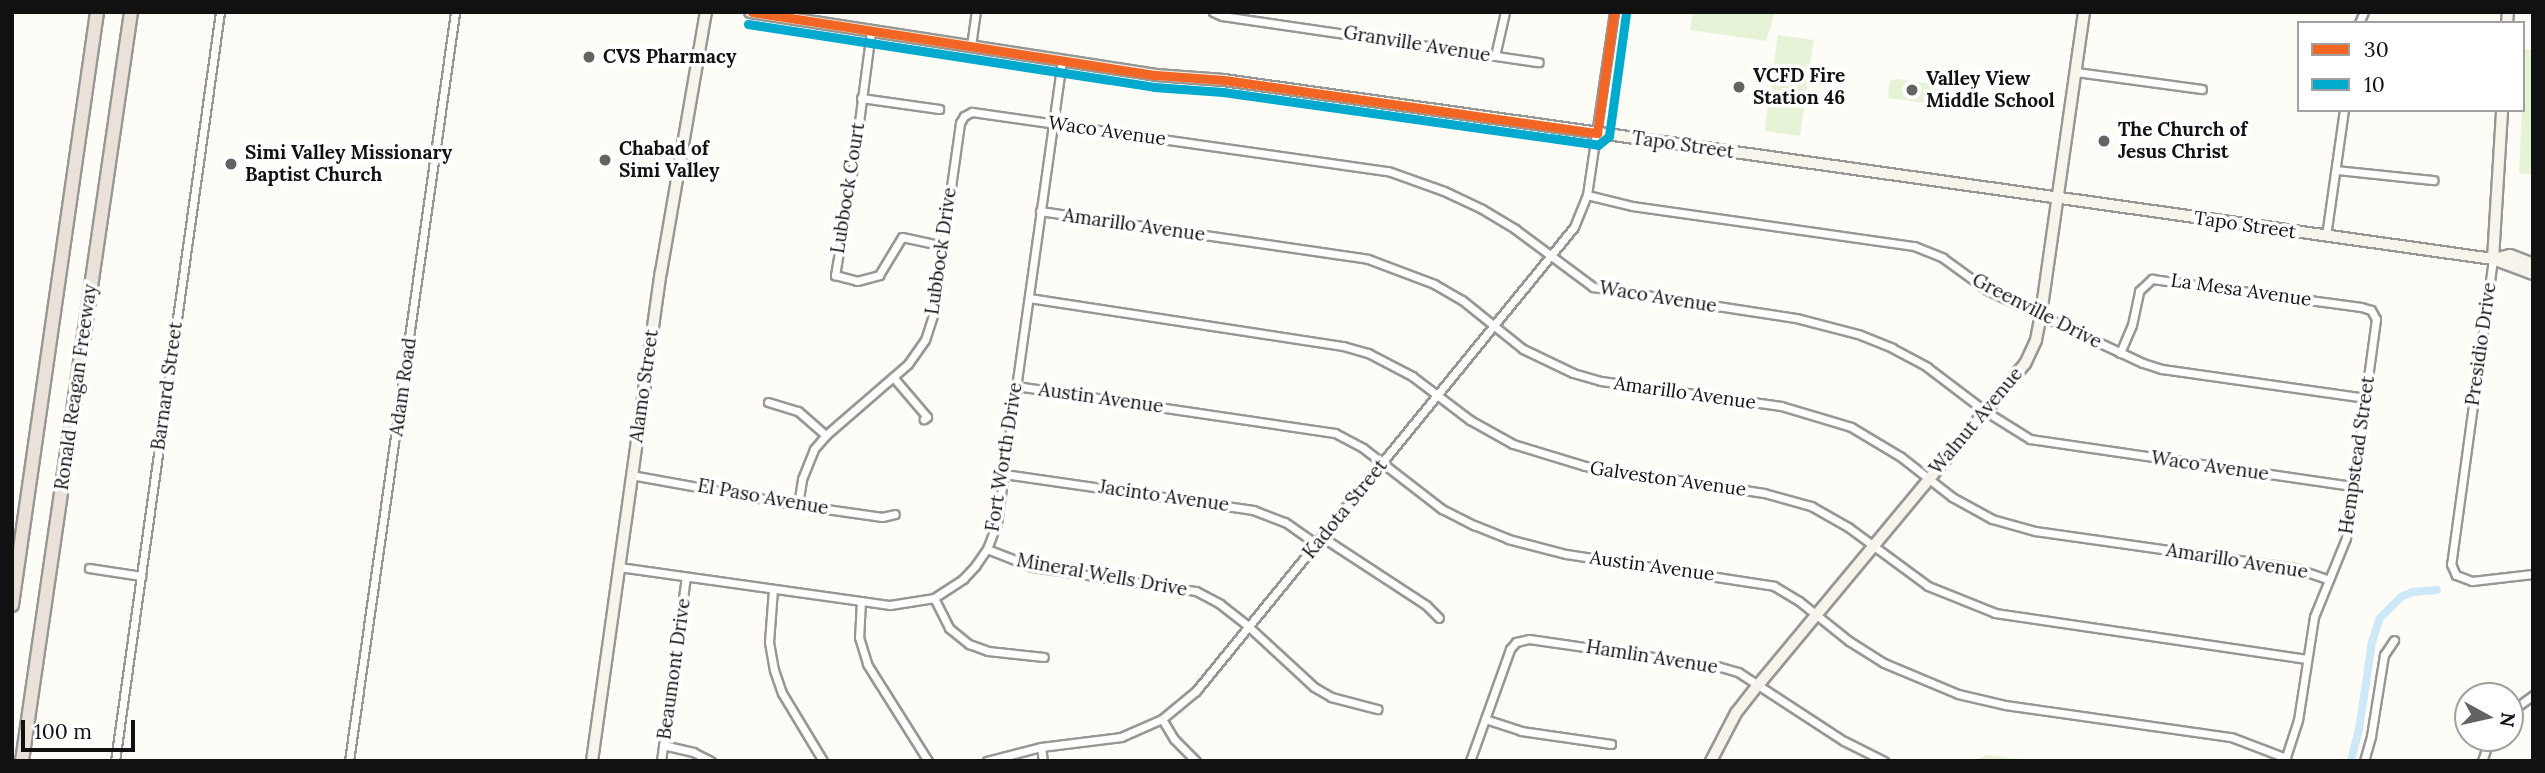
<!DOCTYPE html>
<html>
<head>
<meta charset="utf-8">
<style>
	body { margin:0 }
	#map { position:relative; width:2545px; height:773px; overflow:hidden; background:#fdfcf7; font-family:Lora,serif }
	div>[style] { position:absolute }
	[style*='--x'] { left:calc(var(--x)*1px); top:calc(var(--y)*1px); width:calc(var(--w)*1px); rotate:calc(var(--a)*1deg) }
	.green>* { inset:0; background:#e7f3d7; transform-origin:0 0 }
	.canal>* { height:8px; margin:-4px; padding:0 4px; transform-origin:4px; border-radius:4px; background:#cde8f7 }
	.roads { filter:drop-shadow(2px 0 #979795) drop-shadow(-2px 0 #979795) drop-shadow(0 2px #979795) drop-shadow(0 -2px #979795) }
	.street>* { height:7px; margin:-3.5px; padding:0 3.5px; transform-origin:3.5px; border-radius:3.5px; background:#fffffe }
	.secondary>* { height:10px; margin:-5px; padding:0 5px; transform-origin:5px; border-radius:5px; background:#f6f4eb }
	.highway>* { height:12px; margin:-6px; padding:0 6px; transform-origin:6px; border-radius:6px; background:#eae1d8 }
	.bus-1>* { height:9px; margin:-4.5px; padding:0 4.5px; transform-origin:4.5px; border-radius:4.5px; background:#f26522 }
	.bus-2>* { height:9px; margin:-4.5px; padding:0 4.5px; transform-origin:4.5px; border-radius:4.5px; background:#00a9ce }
	.dots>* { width:19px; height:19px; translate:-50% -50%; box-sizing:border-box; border:4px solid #fff; border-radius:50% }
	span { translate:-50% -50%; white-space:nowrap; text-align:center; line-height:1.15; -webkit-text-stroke:7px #fff; paint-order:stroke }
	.street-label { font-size:19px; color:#111 }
	.poi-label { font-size:19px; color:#111; font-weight:700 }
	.left { translate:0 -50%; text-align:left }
	.frame { position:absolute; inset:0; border:14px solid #111; pointer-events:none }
	.legend { position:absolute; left:2297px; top:21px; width:228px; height:91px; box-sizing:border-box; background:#fff; border:2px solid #a0a0a0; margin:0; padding:9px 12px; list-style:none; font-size:21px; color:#111 }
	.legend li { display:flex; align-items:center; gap:14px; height:35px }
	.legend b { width:35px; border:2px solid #a0a0a0 }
	.north { position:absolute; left:2454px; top:682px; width:70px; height:70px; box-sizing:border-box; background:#fff; border:2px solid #a0a0a0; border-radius:50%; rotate:98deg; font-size:19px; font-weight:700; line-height:28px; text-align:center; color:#111 }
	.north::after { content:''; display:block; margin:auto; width:24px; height:32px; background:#646362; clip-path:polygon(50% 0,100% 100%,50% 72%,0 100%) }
	.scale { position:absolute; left:21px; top:720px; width:114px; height:32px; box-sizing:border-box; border:4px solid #111; border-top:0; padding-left:9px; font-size:21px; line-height:24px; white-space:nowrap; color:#111; -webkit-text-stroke:5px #fff; paint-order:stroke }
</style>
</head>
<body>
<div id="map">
	<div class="green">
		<div style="clip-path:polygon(1693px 12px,1775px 12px,1766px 41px,1690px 30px)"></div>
		<div style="left:1778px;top:35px;width:36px;height:97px;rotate:8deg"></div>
		<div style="clip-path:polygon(2525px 49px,2533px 50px,2533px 175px,2519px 173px)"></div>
		<div style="clip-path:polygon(1897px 79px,1932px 84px,1938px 92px,1937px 102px,1926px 101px,1927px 93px,1924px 103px,1888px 98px,1890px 81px)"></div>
		<div style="clip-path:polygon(1987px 755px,1995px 756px,2036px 761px,1972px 761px)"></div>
	</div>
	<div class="canal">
		<div style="--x:2351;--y:761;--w:32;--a:-76"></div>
		<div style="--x:2359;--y:730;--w:89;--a:-81.6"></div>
		<div style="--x:2372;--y:642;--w:25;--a:-72"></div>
		<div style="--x:2380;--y:618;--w:30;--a:-45"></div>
		<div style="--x:2401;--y:597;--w:13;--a:-23"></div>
		<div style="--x:2413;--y:592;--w:24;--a:-5"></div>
	</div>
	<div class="roads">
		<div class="street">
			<div style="--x:1213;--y:12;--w:10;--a:24"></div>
			<div style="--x:1222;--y:16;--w:320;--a:8.3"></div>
			<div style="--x:2359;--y:23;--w:12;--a:-66"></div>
			<div style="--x:871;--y:31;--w:138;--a:97.5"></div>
			<div style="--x:853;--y:168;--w:109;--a:99.5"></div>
			<div style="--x:835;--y:275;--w:23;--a:15"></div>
			<div style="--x:857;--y:281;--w:23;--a:-15"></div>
			<div style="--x:879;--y:275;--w:44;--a:-58.8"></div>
			<div style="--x:902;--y:237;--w:40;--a:12"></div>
			<div style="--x:971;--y:46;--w:34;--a:-82"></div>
			<div style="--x:1495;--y:56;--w:45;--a:-77.2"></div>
			<div style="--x:2076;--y:72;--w:127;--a:7.7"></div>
			<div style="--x:861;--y:98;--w:79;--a:8"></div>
			<div style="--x:2336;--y:170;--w:98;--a:5.9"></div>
			<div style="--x:1587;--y:195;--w:46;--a:13.7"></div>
			<div style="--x:1632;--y:206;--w:285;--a:8.1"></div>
			<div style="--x:1914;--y:246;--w:31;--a:22"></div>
			<div style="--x:1943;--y:258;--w:54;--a:36"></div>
			<div style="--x:1987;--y:290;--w:172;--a:25.1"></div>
			<div style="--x:2143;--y:363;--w:20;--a:18"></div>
			<div style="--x:2162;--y:369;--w:206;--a:8.1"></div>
			<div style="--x:1040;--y:211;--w:331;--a:8.3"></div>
			<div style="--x:1368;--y:259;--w:71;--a:20.7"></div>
			<div style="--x:1434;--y:284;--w:32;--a:30"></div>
			<div style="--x:1462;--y:300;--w:78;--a:38.8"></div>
			<div style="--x:1523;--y:349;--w:55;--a:25.6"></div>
			<div style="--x:1573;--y:373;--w:29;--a:16"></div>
			<div style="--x:1601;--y:381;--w:182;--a:7.9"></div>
			<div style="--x:1781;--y:406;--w:73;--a:16.7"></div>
			<div style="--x:1851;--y:427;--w:58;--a:31"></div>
			<div style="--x:1901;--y:457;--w:65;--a:38.1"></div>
			<div style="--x:1952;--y:497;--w:46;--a:28.8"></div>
			<div style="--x:1992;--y:519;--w:45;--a:15.6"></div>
			<div style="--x:2035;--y:531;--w:263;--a:8.1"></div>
			<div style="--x:2295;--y:568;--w:36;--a:19"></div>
			<div style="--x:2326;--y:236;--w:127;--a:-81.9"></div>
			<div style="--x:2493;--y:259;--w:308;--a:97.8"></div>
			<div style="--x:2451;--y:564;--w:12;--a:66"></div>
			<div style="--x:2456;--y:575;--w:17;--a:21"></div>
			<div style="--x:2472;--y:581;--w:61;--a:-6.5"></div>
			<div style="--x:1029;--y:298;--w:318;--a:8.7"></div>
			<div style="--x:1343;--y:346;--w:26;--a:16"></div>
			<div style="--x:1368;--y:353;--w:50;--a:27.6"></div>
			<div style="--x:1412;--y:376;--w:73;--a:37.2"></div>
			<div style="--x:1470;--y:420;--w:49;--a:29.2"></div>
			<div style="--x:1513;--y:444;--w:75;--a:17"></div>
			<div style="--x:1585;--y:466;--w:181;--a:8.6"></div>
			<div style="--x:1764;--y:493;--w:49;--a:15.5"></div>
			<div style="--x:1811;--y:506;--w:43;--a:29.6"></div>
			<div style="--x:1848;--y:527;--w:99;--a:36.4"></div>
			<div style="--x:1928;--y:586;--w:72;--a:21.9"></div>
			<div style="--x:1995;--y:613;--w:315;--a:8.4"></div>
			<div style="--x:2120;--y:353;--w:30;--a:-67"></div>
			<div style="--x:2132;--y:325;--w:35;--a:-78"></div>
			<div style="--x:2139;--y:291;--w:18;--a:-43"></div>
			<div style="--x:2152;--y:279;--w:211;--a:7.6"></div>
			<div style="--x:2361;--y:307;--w:10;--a:17"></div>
			<div style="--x:2371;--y:310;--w:10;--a:61"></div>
			<div style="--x:2376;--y:319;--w:221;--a:97.8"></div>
			<div style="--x:2346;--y:538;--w:85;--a:112.1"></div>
			<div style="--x:2314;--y:617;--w:104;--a:98.8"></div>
			<div style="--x:2298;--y:720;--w:42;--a:108"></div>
			<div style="--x:893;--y:377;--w:52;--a:49.6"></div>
			<div style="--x:927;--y:417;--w:4;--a:146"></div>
			<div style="--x:1016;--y:386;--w:322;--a:8.4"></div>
			<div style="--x:1335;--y:433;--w:32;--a:28"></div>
			<div style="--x:1363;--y:448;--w:100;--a:37.7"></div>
			<div style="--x:1442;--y:509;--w:36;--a:27"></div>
			<div style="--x:1474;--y:525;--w:37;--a:22"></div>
			<div style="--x:1508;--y:539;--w:60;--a:14.5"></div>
			<div style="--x:1566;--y:554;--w:210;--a:8.7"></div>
			<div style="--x:1774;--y:586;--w:29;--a:31"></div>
			<div style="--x:1799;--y:601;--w:64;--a:38.7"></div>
			<div style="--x:1849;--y:641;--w:41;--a:32.2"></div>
			<div style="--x:1884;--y:663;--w:80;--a:22.7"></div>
			<div style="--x:1958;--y:694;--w:48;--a:13.2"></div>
			<div style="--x:2005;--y:705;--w:228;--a:8.1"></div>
			<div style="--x:2231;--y:737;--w:59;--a:20.9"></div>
			<div style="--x:768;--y:402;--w:31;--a:17"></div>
			<div style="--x:798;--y:411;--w:37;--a:41"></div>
			<div style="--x:1004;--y:474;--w:252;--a:8.2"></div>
			<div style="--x:1253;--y:510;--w:34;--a:21"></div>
			<div style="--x:1285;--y:522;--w:38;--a:35"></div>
			<div style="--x:631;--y:475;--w:170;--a:10.2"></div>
			<div style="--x:798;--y:505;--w:85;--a:8.1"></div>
			<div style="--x:882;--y:517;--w:13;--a:-13"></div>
			<div style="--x:798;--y:505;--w:26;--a:-81"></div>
			<div style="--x:802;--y:479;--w:32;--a:-68"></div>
			<div style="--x:814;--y:449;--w:18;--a:-49"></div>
			<div style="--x:826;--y:435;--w:108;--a:-40.9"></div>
			<div style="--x:908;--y:364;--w:29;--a:-55"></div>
			<div style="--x:925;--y:340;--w:26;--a:-72"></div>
			<div style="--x:933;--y:315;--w:194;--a:-82"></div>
			<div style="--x:960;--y:123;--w:8;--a:-60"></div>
			<div style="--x:964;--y:116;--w:9;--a:-27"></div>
			<div style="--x:972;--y:112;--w:420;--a:8.1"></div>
			<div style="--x:1388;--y:171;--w:59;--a:19.7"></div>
			<div style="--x:1444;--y:191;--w:42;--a:25.3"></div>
			<div style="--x:1482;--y:209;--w:39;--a:31"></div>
			<div style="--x:1515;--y:229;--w:97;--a:36.6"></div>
			<div style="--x:1593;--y:287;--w:205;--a:8.7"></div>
			<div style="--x:1796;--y:318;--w:64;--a:14.5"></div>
			<div style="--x:1858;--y:334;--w:37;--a:22"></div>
			<div style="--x:1892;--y:348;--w:40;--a:28"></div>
			<div style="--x:1927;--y:367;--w:73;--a:37.2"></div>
			<div style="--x:1985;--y:411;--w:53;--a:31.9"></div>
			<div style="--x:2030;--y:439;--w:327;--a:8.3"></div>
			<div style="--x:1322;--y:537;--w:124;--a:33.2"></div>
			<div style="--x:1426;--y:605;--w:18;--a:45"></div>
			<div style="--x:987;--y:549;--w:49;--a:21.4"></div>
			<div style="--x:1033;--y:567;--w:165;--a:8.4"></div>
			<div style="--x:1196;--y:591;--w:27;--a:28"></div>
			<div style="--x:1220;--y:604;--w:37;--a:38"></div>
			<div style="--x:1249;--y:627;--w:88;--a:42.7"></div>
			<div style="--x:1314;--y:687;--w:20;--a:30"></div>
			<div style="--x:1331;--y:697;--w:48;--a:14.6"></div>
			<div style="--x:619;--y:567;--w:274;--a:8"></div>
			<div style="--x:890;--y:605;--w:45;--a:-9"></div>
			<div style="--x:934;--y:598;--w:35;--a:-33"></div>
			<div style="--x:963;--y:579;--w:18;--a:-47"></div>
			<div style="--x:975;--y:566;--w:21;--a:-55"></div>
			<div style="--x:987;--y:549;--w:28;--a:-69"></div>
			<div style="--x:997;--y:523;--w:468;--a:-82"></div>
			<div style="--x:89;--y:568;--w:53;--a:8.7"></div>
			<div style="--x:773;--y:589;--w:53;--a:94.3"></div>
			<div style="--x:769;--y:642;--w:28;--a:80"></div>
			<div style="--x:774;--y:670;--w:24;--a:71"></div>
			<div style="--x:782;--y:693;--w:79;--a:58.9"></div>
			<div style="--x:934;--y:598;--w:34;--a:63"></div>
			<div style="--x:949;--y:628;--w:26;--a:39"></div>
			<div style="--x:969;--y:644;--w:20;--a:20"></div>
			<div style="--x:988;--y:651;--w:56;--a:6.1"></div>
			<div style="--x:861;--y:601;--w:36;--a:93"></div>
			<div style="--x:859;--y:637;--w:28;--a:73"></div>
			<div style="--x:867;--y:664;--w:115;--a:57.8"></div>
			<div style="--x:2510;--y:712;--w:29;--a:-36"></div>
			<div style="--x:1162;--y:719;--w:23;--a:59"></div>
			<div style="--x:1174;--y:739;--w:31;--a:45"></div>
			<div style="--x:1485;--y:719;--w:38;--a:18"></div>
			<div style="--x:1521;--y:731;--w:91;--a:8.2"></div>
			<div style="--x:663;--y:745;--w:31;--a:13"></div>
			<div style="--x:693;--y:752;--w:20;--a:27"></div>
			<div style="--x:1041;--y:747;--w:14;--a:82"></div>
			<div style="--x:115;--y:761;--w:756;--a:-82.02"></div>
			<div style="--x:349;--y:761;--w:756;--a:-81.94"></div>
			<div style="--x:661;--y:761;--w:186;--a:-82.3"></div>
			<div style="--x:987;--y:761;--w:56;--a:-14.5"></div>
			<div style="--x:1041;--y:747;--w:81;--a:-7.1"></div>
			<div style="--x:1121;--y:737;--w:45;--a:-23.7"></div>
			<div style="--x:1162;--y:719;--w:44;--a:-39.5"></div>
			<div style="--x:1196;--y:691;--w:598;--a:-50.83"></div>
			<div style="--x:1574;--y:227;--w:35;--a:-68"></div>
			<div style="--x:1587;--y:195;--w:185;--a:-81.6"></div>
			<div style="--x:1470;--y:761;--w:119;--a:-70.3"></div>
			<div style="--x:1510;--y:649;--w:9;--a:-49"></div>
			<div style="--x:1516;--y:642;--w:13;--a:-13"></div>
			<div style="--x:1529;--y:639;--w:190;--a:8.2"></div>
			<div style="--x:1717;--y:666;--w:22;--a:16"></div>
			<div style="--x:1738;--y:672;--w:126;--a:33.1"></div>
			<div style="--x:1844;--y:741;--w:45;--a:26.6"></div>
			<div style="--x:2364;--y:761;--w:26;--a:-74"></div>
			<div style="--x:2371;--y:736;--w:82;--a:-80.9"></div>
			<div style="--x:2384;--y:655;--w:18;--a:-56"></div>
			<div style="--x:2482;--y:761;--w:24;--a:-71"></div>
		</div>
		<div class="secondary">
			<div style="--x:750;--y:12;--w:411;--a:8.8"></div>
			<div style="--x:1156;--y:75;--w:68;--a:4.2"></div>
			<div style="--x:1224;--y:80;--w:1282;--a:8.03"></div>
			<div style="--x:2493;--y:259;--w:43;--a:20.6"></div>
			<div style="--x:2507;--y:23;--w:11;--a:-85"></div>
			<div style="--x:2493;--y:259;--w:149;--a:-86.5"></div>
			<div style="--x:2493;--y:259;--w:17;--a:-13"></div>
			<div style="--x:2510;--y:255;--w:25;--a:21"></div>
			<div style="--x:592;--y:761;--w:494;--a:-82"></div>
			<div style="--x:661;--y:272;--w:264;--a:-80.2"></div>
			<div style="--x:1711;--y:761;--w:54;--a:-62.5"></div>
			<div style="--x:1736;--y:713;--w:37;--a:-52"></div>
			<div style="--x:1759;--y:684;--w:416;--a:-50.3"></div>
			<div style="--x:2025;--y:364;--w:26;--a:-65"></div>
			<div style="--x:2036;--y:340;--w:26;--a:-79"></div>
			<div style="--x:2041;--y:314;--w:305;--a:-81.9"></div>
		</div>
		<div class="highway">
			<div style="--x:12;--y:605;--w:599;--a:-81.84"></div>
			<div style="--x:22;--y:761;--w:757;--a:-81.72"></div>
		</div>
	</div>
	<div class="bus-1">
		<div style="--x:752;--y:12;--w:409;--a:8.9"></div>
		<div style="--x:1156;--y:75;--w:68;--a:4.2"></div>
		<div style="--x:1224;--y:80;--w:377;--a:8.1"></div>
		<div style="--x:1597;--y:133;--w:122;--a:-82"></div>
	</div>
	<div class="bus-2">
		<div style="--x:748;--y:24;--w:411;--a:8.8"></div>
		<div style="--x:1154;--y:87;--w:69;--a:4.1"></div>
		<div style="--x:1223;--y:92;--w:379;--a:8"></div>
		<div style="--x:1598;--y:145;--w:14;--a:-39"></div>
		<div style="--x:1609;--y:136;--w:123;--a:-82.1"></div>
	</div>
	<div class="dots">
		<div style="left:589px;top:57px;background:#646362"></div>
		<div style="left:1739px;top:87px;background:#646362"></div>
		<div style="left:1912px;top:90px;background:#646362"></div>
		<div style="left:2104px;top:141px;background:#646362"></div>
		<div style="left:605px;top:160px;background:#646362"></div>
		<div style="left:231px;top:164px;background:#646362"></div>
	</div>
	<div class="street-label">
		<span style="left:1417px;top:44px;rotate:9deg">Granville Avenue</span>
		<span style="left:1107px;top:131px;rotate:8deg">Waco Avenue</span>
		<span style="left:1683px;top:145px;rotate:8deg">Tapo Street</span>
		<span style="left:848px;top:188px;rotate:-81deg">Lubbock Court</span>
		<span style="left:1134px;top:225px;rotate:8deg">Amarillo Avenue</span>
		<span style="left:2245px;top:225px;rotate:8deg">Tapo Street</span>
		<span style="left:941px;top:251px;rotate:-82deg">Lubbock Drive</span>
		<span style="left:2241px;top:290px;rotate:8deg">La Mesa Avenue</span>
		<span style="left:1658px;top:297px;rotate:9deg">Waco Avenue</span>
		<span style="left:2037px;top:311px;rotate:27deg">Greenville Drive</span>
		<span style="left:2481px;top:344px;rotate:-82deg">Presidio Drive</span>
		<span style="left:167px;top:386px;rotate:-82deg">Barnard Street</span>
		<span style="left:644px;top:386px;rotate:-82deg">Alamo Street</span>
		<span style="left:76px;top:387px;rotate:-82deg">Ronald Reagan Freeway</span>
		<span style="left:403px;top:387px;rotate:-82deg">Adam Road</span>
		<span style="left:1685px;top:393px;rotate:8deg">Amarillo Avenue</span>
		<span style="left:1101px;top:398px;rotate:8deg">Austin Avenue</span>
		<span style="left:1976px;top:421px;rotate:-50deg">Walnut Avenue</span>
		<span style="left:2357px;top:455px;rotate:-82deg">Hempstead Street</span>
		<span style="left:1004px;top:457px;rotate:-81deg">Fort Worth Drive</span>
		<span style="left:2210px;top:466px;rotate:8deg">Waco Avenue</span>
		<span style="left:1668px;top:479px;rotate:8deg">Galveston Avenue</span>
		<span style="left:1164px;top:496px;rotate:8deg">Jacinto Avenue</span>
		<span style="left:763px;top:497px;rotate:10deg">El Paso Avenue</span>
		<span style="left:1345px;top:509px;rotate:-51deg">Kadota Street</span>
		<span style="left:2237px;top:561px;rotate:9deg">Amarillo Avenue</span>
		<span style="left:1652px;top:566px;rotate:8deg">Austin Avenue</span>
		<span style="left:1102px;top:575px;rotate:10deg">Mineral Wells Drive</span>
		<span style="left:1652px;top:657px;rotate:9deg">Hamlin Avenue</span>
		<span style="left:674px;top:669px;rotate:-82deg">Beaumont Drive</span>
	</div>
	<div class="poi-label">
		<span class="left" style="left:603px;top:57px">CVS Pharmacy</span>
		<span class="left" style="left:1753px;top:87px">VCFD Fire<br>Station 46</span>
		<span class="left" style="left:1926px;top:90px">Valley View<br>Middle School</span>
		<span class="left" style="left:2118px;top:141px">The Church of<br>Jesus Christ</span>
		<span class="left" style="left:619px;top:160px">Chabad of<br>Simi Valley</span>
		<span class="left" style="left:245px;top:164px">Simi Valley Missionary<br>Baptist Church</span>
	</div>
	<div class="frame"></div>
	<ul class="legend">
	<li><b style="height:9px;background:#f26522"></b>30</li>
	<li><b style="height:9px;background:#00a9ce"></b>10</li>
	</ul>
	<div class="north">N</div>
	<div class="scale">100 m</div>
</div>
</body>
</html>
